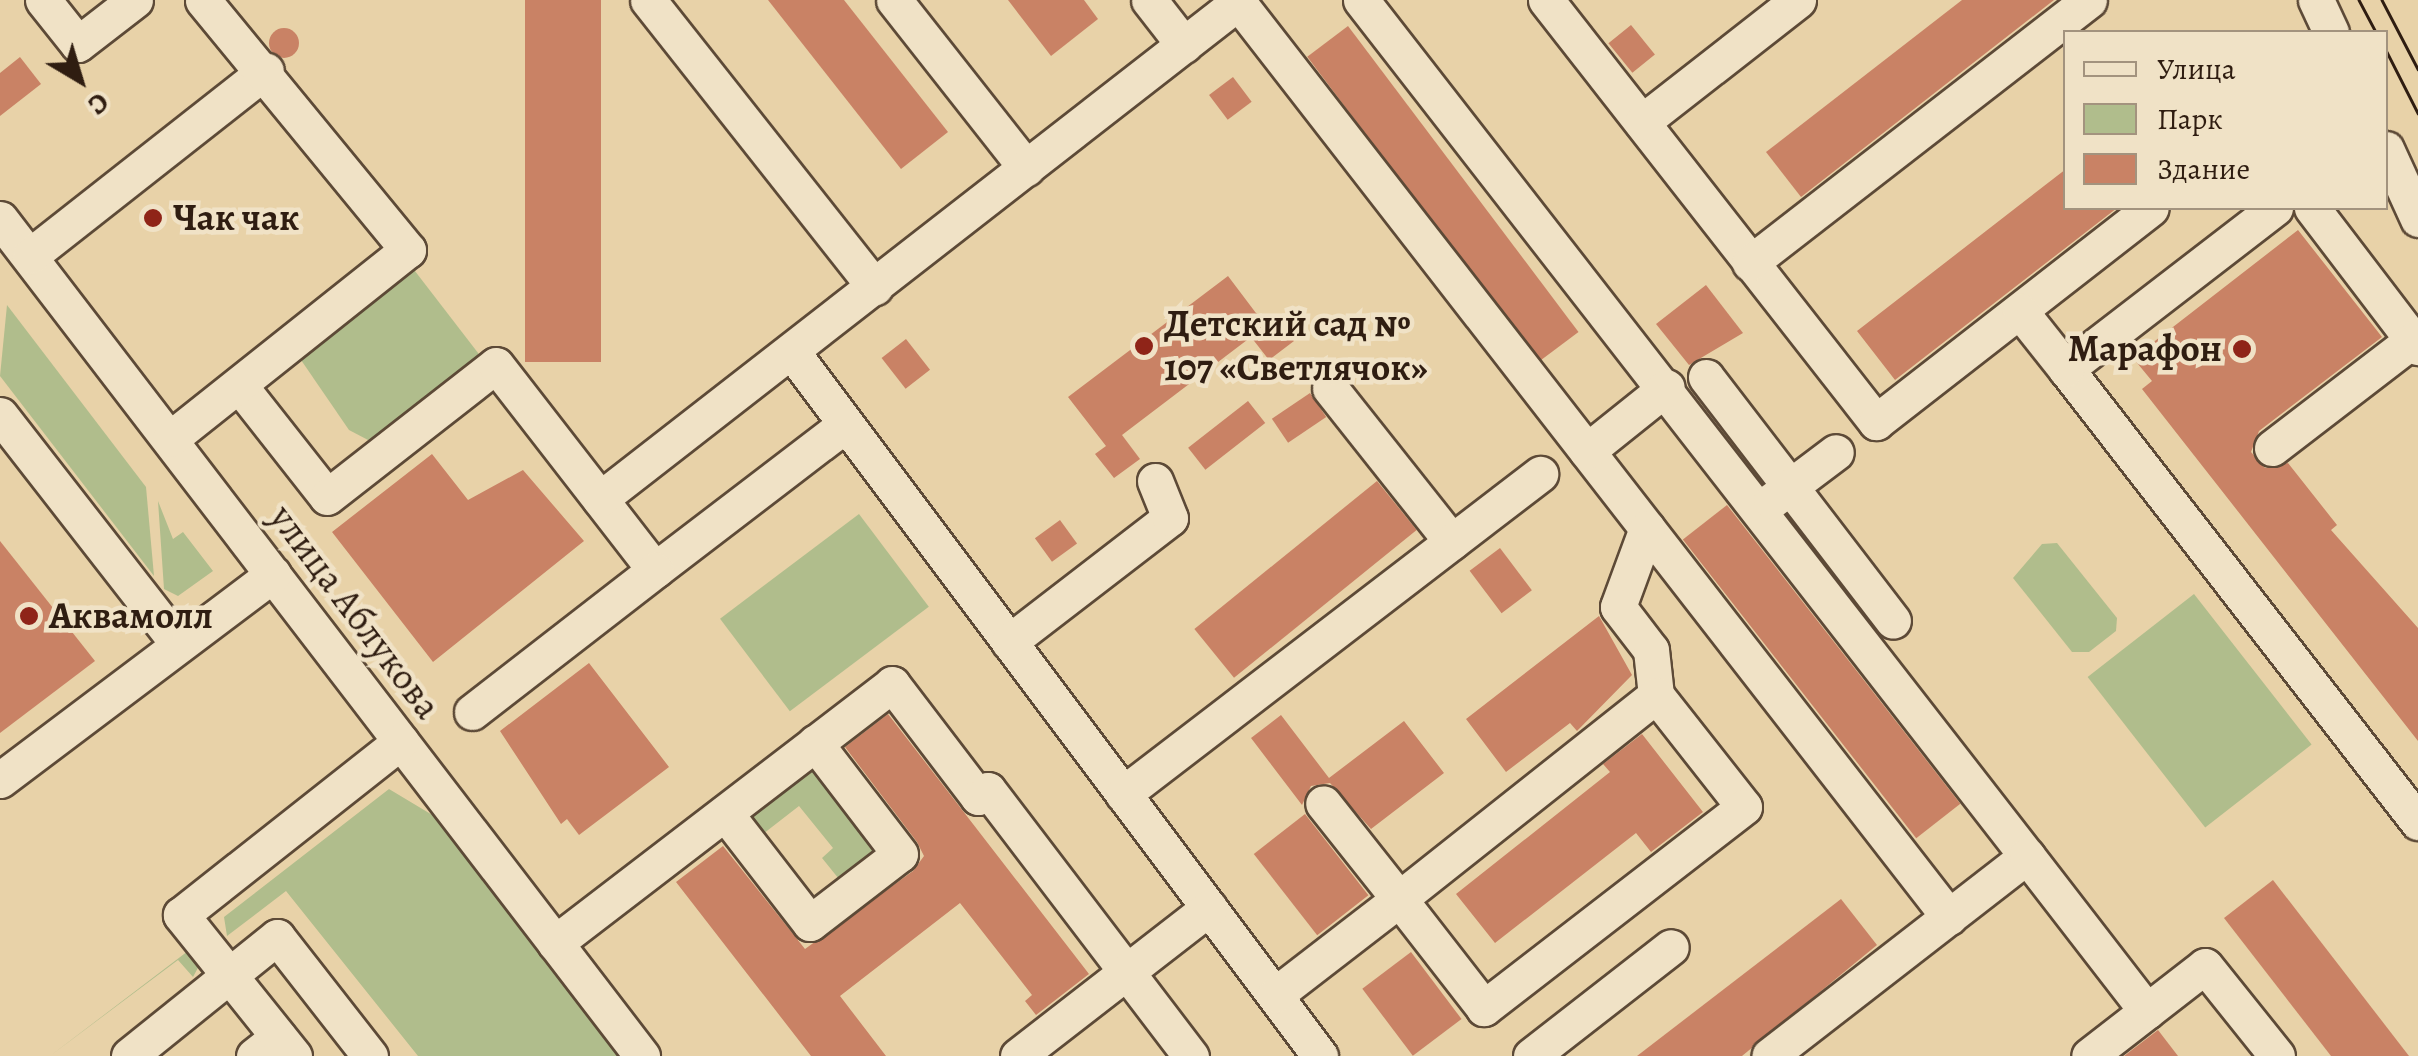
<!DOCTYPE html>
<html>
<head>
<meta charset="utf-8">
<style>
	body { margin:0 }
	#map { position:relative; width:2418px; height:1056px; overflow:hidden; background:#e8d2a8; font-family:Alegreya,serif }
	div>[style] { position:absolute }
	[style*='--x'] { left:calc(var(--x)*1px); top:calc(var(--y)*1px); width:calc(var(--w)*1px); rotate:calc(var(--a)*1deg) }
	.green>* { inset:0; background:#b0bd8c; transform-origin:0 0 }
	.building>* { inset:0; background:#c98265; transform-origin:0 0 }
	.round { border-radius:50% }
	.roads { filter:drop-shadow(2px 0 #5d4a37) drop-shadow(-2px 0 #5d4a37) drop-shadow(0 2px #5d4a37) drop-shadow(0 -2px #5d4a37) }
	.minor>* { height:35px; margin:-17.5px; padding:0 17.5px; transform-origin:17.5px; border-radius:17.5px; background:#f0e2c6 }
	.tram>* { height:2.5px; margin:-1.25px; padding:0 1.25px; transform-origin:1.25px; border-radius:1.25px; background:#2f1d11 }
	.dots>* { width:28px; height:28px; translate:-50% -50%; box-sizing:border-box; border:5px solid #f0e2c6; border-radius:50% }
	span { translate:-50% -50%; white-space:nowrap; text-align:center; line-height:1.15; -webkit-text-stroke:9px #f0e2c6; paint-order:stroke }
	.poi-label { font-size:38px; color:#2f1d11; font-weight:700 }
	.left { translate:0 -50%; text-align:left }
	.right { translate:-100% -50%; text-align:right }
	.street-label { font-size:38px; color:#2f1d11 }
	.legend { position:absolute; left:2063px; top:30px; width:325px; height:180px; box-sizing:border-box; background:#f0e2c6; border:2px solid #a3937e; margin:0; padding:12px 18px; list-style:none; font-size:30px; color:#2f1d11 }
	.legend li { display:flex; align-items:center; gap:20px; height:50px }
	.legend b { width:50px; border:2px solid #a3937e }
	.north { position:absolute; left:30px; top:30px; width:100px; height:100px; -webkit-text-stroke:8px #f0e2c6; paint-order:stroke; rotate:142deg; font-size:28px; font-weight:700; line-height:40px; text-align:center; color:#2f1d11 }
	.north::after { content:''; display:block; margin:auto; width:35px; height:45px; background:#2f1d11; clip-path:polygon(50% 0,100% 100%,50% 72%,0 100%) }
</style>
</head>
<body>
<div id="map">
	<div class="green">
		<div style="clip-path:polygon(408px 262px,485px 362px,370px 441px,349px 430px,301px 360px)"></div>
		<div style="clip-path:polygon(7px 305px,146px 487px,154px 576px,0 376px)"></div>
		<div style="clip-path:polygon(158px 501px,173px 539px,183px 532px,213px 571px,178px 596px,164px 589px)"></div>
		<div style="left:859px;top:514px;width:116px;height:174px;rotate:53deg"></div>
		<div style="clip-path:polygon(2057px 543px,2117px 618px,2116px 631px,2089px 652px,2072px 652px,2013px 578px,2042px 544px)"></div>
		<div style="left:2194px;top:594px;width:191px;height:135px;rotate:52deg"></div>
		<div style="clip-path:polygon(813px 765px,880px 849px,843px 884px,822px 858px,833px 848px,799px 806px,759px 837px,749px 818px)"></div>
		<div style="clip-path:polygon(389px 789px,434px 816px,628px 1056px,418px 1056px,286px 891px,227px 936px,224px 917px)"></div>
		<div style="clip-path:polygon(188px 951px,200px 964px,193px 977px,178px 960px,50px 1056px)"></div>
	</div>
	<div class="building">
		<div style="left:525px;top:0;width:76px;height:362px"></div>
		<div style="clip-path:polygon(768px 0,844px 0,948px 132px,901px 169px)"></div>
		<div style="clip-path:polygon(1008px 0,1084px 0,1098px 19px,1051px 56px)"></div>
		<div style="clip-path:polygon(1962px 0,2054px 0,1801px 197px,1766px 152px)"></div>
		<div style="left:1631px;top:25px;width:38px;height:29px;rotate:51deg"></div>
		<div style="left:1348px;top:26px;width:383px;height:51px;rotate:53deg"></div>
		<div class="round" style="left:269px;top:28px;width:30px;height:30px"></div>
		<div style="clip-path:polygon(20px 57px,41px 84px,0 116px,0 73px)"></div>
		<div style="left:1233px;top:77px;width:31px;height:30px;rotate:53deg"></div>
		<div style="clip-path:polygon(2066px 169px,2066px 208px,2117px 208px,1895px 380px,1857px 331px)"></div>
		<div style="clip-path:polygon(2298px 230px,2382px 337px,2259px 431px,2251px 452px,2265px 468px,2288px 463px,2337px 525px,2331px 530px,2418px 628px,2418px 741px,2142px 389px,2152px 381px,2133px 358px)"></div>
		<div style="clip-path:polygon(1228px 276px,1265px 325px,1275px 317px,1294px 341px,1269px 360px,1251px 337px,1122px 435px,1140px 459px,1114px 478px,1095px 454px,1106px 446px,1068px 397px)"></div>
		<div style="clip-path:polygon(1706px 285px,1743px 333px,1689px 365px,1656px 324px)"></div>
		<div style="left:906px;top:339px;width:39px;height:31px;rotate:52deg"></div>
		<div style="left:1310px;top:393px;width:29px;height:46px;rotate:56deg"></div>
		<div style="left:1248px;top:401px;width:28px;height:76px;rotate:52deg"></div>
		<div style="clip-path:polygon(432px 454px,468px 500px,523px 470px,584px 541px,433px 662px,332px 532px)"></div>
		<div style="left:1377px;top:481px;width:63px;height:235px;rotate:51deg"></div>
		<div style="left:1727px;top:505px;width:379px;height:56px;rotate:52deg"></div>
		<div style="left:1060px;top:520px;width:29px;height:31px;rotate:54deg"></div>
		<div style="clip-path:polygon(0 541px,95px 661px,0 733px)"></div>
		<div style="left:1500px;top:548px;width:53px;height:38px;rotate:53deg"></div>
		<div style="clip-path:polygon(1599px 616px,1632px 675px,1577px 731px,1570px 723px,1506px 772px,1466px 719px)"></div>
		<div style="clip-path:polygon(589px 663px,669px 767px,579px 835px,567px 819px,561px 824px,500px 731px)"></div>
		<div style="clip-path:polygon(888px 714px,1089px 974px,1036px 1015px,1025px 1001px,1032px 995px,960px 903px,840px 996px,886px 1056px,811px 1056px,676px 882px,723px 846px,805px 949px,913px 871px,924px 856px,917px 842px,845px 747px)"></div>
		<div style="clip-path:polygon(1281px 715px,1329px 778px,1404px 721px,1444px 773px,1371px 829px,1330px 783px,1311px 786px,1302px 805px,1251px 738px)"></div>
		<div style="clip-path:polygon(1642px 734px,1703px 812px,1651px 852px,1636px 833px,1495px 943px,1456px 894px,1610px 772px,1603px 764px)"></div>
		<div style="left:1305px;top:814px;width:103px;height:65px;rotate:52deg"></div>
		<div style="clip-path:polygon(2273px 880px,2409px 1056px,2331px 1056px,2224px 918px)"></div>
		<div style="clip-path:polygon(1841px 899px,1877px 945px,1742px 1056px,1637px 1056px)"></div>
		<div style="left:1411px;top:952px;width:84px;height:61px;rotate:53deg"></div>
		<div style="clip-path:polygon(2158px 1030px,2178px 1056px,2124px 1056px)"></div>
	</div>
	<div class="roads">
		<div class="minor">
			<div style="--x:43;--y:0;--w:56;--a:51.5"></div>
			<div style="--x:78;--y:44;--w:72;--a:-37.7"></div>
			<div style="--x:648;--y:0;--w:366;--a:51.7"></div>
			<div style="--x:894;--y:0;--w:214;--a:51.8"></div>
			<div style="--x:1149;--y:0;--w:57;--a:52.1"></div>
			<div style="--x:1361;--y:0;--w:1085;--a:52.12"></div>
			<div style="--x:2027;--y:856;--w:326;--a:142.2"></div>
			<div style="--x:1546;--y:0;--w:536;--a:51.97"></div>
			<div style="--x:1876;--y:422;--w:348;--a:-37.9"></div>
			<div style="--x:2316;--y:0;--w:35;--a:65"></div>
			<div style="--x:1238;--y:2;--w:1159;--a:52.15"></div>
			<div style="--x:1642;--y:122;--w:198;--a:-38"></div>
			<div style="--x:2386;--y:149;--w:77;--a:65.4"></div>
			<div style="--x:2275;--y:208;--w:264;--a:142.4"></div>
			<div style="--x:2066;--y:369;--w:574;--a:52.15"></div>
			<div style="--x:2312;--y:208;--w:175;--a:52.7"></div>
			<div style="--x:0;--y:219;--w:1055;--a:52.51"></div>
			<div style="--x:30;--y:256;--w:300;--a:-38.2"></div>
			<div style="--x:1750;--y:263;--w:429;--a:-37.8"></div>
			<div style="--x:2020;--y:311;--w:74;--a:51.6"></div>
			<div style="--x:792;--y:352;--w:880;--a:53.13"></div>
			<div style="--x:1706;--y:377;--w:307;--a:52.5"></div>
			<div style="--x:239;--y:385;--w:142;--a:51.8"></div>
			<div style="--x:327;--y:497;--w:214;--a:-38"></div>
			<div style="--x:496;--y:365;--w:259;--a:52.2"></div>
			<div style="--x:655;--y:570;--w:240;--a:-37.4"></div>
			<div style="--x:1330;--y:388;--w:196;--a:51.6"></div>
			<div style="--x:0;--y:415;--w:291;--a:52.1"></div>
			<div style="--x:170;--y:439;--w:304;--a:-38.5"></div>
			<div style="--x:408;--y:250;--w:323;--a:-129.4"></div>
			<div style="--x:2272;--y:448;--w:178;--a:-37.5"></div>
			<div style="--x:1587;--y:451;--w:102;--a:-38.7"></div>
			<div style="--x:600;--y:499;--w:812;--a:-37.9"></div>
			<div style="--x:1771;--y:501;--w:81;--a:-37"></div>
			<div style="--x:1647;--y:528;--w:84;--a:110.2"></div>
			<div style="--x:1618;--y:607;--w:54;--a:52.5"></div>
			<div style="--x:1651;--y:650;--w:45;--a:83.7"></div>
			<div style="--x:1009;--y:642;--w:203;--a:-37.6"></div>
			<div style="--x:1170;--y:518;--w:40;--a:-112"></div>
			<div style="--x:472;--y:712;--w:232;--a:-37.8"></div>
			<div style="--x:0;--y:780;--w:342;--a:-37"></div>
			<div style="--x:1123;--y:794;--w:526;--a:-37.5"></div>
			<div style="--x:725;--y:813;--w:139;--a:52.3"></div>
			<div style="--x:810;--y:923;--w:113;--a:-37.5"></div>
			<div style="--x:900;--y:854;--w:140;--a:-127.4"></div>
			<div style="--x:2027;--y:856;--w:196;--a:52.3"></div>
			<div style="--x:2147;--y:1011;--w:73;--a:142.2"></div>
			<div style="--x:555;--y:943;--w:425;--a:-37.5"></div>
			<div style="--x:892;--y:684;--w:142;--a:52.7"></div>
			<div style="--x:978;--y:797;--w:12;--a:-35"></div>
			<div style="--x:988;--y:790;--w:335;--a:52.7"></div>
			<div style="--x:1275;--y:995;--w:157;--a:-37.7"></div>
			<div style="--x:1399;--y:899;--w:328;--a:-38.4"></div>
			<div style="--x:1656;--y:695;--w:142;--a:51.8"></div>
			<div style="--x:1744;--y:807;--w:329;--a:142.3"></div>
			<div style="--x:1484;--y:1008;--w:138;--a:-127.9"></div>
			<div style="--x:1399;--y:899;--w:122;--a:-128.4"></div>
			<div style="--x:2147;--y:1011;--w:73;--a:-37.8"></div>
			<div style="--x:2205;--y:966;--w:115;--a:51.3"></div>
			<div style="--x:129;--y:1056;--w:190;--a:-38.8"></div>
			<div style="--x:277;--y:937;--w:151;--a:52"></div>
			<div style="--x:254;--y:1056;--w:31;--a:-38"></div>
			<div style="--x:294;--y:1056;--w:181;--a:-128.7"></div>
			<div style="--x:181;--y:915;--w:280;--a:-38.3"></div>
			<div style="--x:1018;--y:1056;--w:242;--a:-37.8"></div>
			<div style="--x:1531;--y:1056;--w:177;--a:-37.9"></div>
		</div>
	</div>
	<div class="tram">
		<div style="--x:2359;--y:0;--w:36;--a:62"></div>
		<div style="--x:2382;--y:0;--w:78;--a:62.4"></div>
		<div style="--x:2386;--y:50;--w:71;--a:63.1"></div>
	</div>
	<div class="dots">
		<div style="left:153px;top:218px;background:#8f2418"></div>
		<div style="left:1144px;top:346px;background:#8f2418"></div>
		<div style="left:2242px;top:349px;background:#8f2418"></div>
		<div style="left:29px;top:616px;background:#8f2418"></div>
	</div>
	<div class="poi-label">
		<span class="left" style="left:173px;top:218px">Чак чак</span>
		<span class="left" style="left:1164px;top:346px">Детский сад №<br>107 «Светлячок»</span>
		<span class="right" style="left:2222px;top:349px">Марафон</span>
		<span class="left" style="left:49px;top:616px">Аквамолл</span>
	</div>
	<div class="street-label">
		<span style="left:355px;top:612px;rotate:53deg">улица Аблукова</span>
	</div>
	<ul class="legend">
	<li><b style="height:12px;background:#f0e2c6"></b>Улица</li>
	<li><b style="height:28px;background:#b0bd8c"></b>Парк</li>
	<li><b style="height:28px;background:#c98265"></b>Здание</li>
	</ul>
	<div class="north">С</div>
</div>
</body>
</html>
